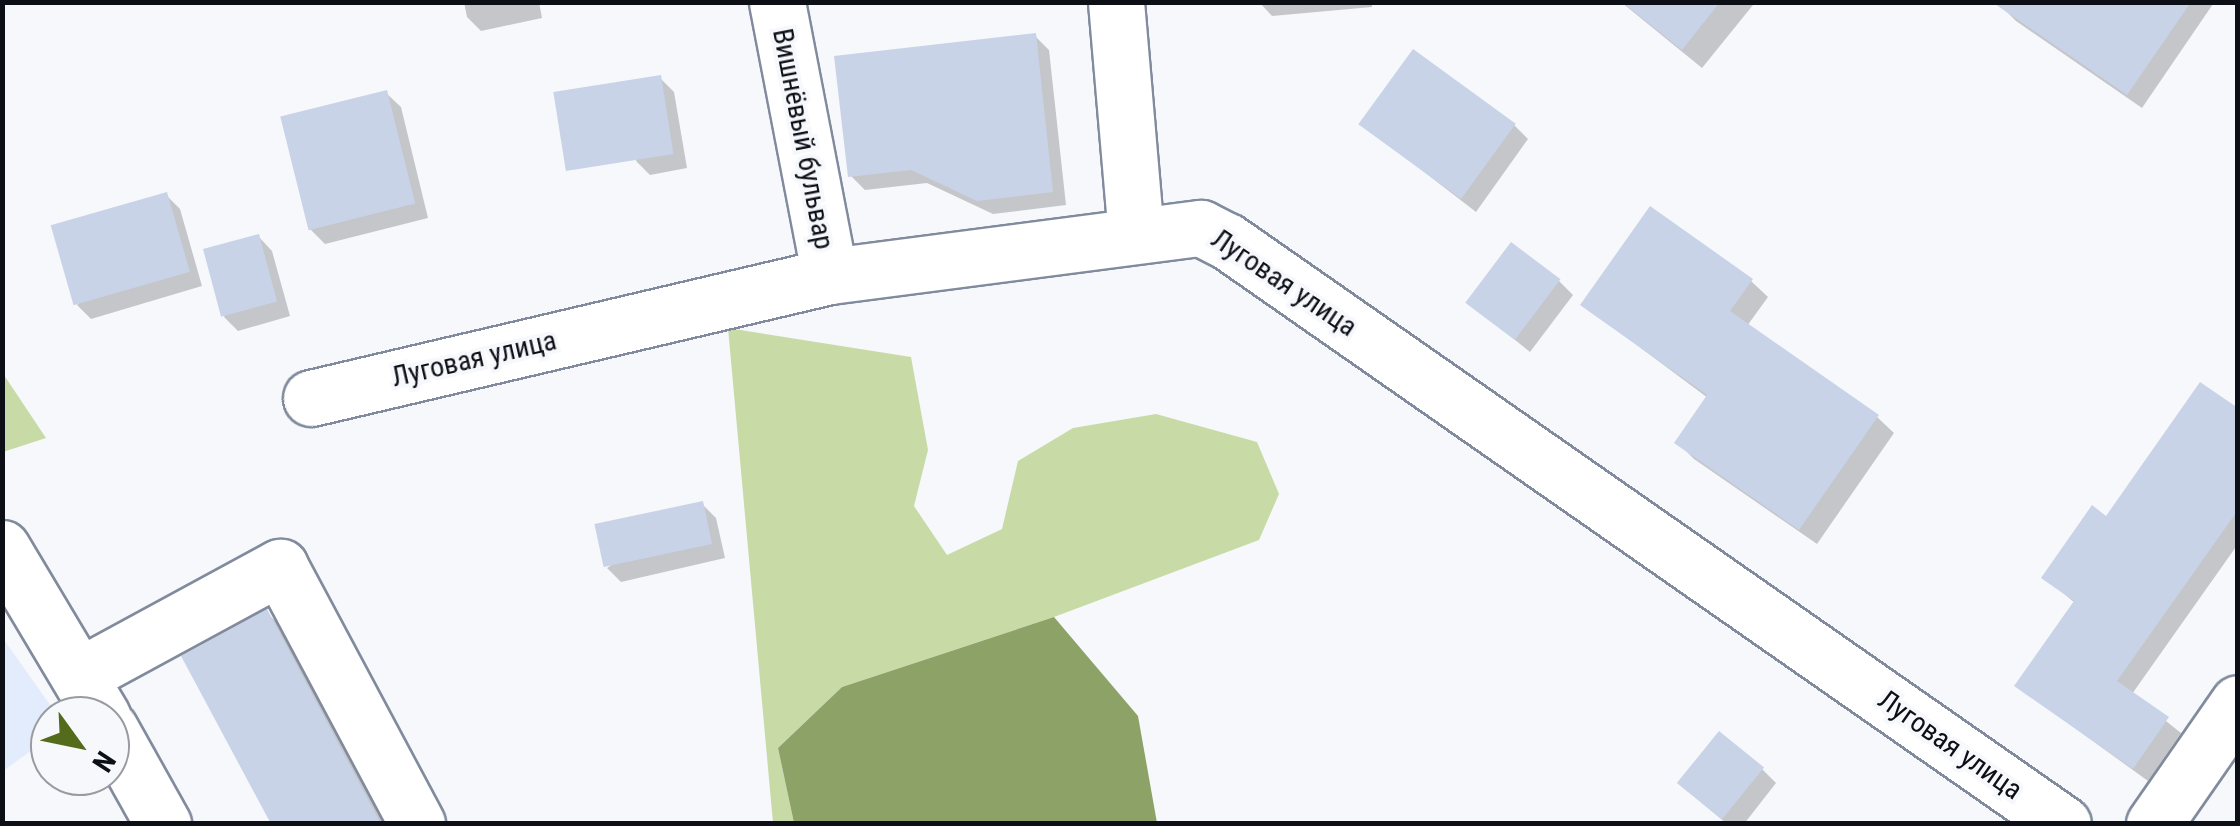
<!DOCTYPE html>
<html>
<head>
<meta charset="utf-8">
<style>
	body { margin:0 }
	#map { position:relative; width:2240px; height:826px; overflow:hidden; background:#f6f8fc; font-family:"Roboto Condensed",sans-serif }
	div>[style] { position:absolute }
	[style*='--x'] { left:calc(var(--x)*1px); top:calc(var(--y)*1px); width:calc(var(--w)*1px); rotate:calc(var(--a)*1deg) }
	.built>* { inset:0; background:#e3ecfc }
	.green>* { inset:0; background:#c8dba7 }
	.water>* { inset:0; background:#8da267 }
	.shadow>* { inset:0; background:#0003 }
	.building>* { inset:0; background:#c8d3e7; transform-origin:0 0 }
	.roads { filter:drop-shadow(2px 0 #818b9d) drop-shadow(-2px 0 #818b9d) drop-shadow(0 2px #818b9d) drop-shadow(0 -2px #818b9d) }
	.minor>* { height:55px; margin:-27.5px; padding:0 27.5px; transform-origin:27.5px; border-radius:27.5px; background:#fff }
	span { translate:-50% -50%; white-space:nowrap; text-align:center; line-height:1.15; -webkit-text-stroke:8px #f6f8fc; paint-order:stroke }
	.street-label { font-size:28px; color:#0c0f16 }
	.frame { position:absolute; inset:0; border:5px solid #0c0f16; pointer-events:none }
	.north { position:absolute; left:30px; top:696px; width:100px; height:100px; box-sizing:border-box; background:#f6f8fc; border:2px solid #989ba0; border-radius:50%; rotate:123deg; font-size:28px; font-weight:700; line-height:40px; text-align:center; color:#0c0f16 }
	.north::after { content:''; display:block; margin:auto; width:35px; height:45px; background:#536b1b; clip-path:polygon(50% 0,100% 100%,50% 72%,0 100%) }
</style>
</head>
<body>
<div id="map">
	<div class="built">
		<div style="clip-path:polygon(2px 637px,58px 716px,50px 716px,50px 737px,3px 771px)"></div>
	</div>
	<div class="green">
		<div style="clip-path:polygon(728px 328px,911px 357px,928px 450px,914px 506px,947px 555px,1002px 529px,1018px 461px,1073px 428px,1156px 414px,1257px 442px,1279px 494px,1259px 540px,1054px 617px,842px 687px,778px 748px,794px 823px,773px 823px)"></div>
		<div style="clip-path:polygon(2px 372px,46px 438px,3px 452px,2px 452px)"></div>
	</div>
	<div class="water">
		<div style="clip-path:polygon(1054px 617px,1138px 716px,1157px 823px,794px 823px,778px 748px,842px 687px)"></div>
	</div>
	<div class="shadow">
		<div style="clip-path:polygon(464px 2px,539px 2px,542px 18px,481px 31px,467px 17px)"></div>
		<div style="clip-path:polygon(1259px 2px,1372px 2px,1372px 7px,1272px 16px)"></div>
		<div style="clip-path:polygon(1621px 2px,1750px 2px,1753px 5px,1702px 68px)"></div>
		<div style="clip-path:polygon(2005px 2px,2212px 2px,2213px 4px,2142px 108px,2016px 21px,2002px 7px)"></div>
		<div style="clip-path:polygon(1035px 36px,1049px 50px,1066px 205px,993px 214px,927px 183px,865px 190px,851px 176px)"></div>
		<div style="clip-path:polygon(660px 78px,674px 92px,687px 168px,650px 175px,636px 161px)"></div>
		<div style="clip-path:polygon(386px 93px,401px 107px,428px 218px,325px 244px,310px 229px)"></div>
		<div style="clip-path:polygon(1362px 124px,1514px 125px,1528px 139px,1476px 212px)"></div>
		<div style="clip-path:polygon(166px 195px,180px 209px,202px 286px,91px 319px,77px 305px)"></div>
		<div style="clip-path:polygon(258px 236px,272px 251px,290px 316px,238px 331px,224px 317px)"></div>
		<div style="clip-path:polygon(1559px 281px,1573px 295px,1530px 352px,1469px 303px)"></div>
		<div style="clip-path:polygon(1751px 281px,1768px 297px,1747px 326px,1877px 417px,1894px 433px,1817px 544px,1694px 459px,1678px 443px,1708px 398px,1583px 305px)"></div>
		<div style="clip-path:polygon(2238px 411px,2238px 544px,2132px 694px,2181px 733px,2148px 781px,2017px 686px,2075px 603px,2045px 578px,2107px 519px)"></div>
		<div style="clip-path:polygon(702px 504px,716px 518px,725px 558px,621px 582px,607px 568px)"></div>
		<div style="clip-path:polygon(267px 613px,290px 635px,390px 824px,273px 824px)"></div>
		<div style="clip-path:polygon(1762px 769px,1776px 783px,1744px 824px,1727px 824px,1695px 797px)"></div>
	</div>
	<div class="building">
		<div style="clip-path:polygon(1622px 2px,1720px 2px,1682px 50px)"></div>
		<div style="clip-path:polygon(1992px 2px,2191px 2px,2127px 95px)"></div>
		<div style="clip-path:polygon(1036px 33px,1053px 192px,977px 201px,911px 170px,848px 177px,834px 56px)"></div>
		<div style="left:1413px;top:49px;width:127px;height:93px;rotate:36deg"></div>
		<div style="left:661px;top:75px;width:80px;height:109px;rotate:81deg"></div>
		<div style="left:387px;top:90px;width:117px;height:110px;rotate:76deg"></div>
		<div style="left:167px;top:192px;width:83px;height:121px;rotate:74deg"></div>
		<div style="clip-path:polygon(1650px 206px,1753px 279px,1730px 311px,1879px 415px,1799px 530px,1674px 443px,1707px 395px,1580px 305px)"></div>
		<div style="left:259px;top:234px;width:70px;height:58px;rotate:75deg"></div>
		<div style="left:1511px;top:242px;width:62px;height:76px;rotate:37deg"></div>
		<div style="clip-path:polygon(2200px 382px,2238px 408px,2238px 510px,2117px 681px,2169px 717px,2133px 769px,2014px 686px,2074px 601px,2041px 578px,2092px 505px,2106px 516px)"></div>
		<div style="left:703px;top:501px;width:44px;height:111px;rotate:78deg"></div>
		<div style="clip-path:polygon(267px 609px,381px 824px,271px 824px,181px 656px)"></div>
		<div style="left:1719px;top:731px;width:58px;height:67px;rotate:39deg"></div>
	</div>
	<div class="roads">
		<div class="minor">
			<div style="--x:777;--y:2;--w:279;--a:79.1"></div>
			<div style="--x:1116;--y:2;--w:233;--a:85.1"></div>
			<div style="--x:311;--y:398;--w:533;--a:-13.23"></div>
			<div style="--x:830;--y:276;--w:374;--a:-7.4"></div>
			<div style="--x:1201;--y:228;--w:29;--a:27"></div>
			<div style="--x:1227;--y:241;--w:1019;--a:34.89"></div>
			<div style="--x:2;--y:548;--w:196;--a:59.2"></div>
			<div style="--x:79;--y:676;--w:229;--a:-28.5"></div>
			<div style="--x:280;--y:567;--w:291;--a:61.9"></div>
			<div style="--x:110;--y:729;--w:109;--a:60.8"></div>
			<div style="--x:2154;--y:824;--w:147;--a:-55.2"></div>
		</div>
	</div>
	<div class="street-label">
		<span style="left:803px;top:139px;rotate:79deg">Вишнёвый бульвар</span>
		<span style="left:1284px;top:283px;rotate:34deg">Луговая улица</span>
		<span style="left:474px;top:359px;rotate:-13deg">Луговая улица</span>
		<span style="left:1950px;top:745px;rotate:35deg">Луговая улица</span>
	</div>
	<div class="frame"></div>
	<div class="north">N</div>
</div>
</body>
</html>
